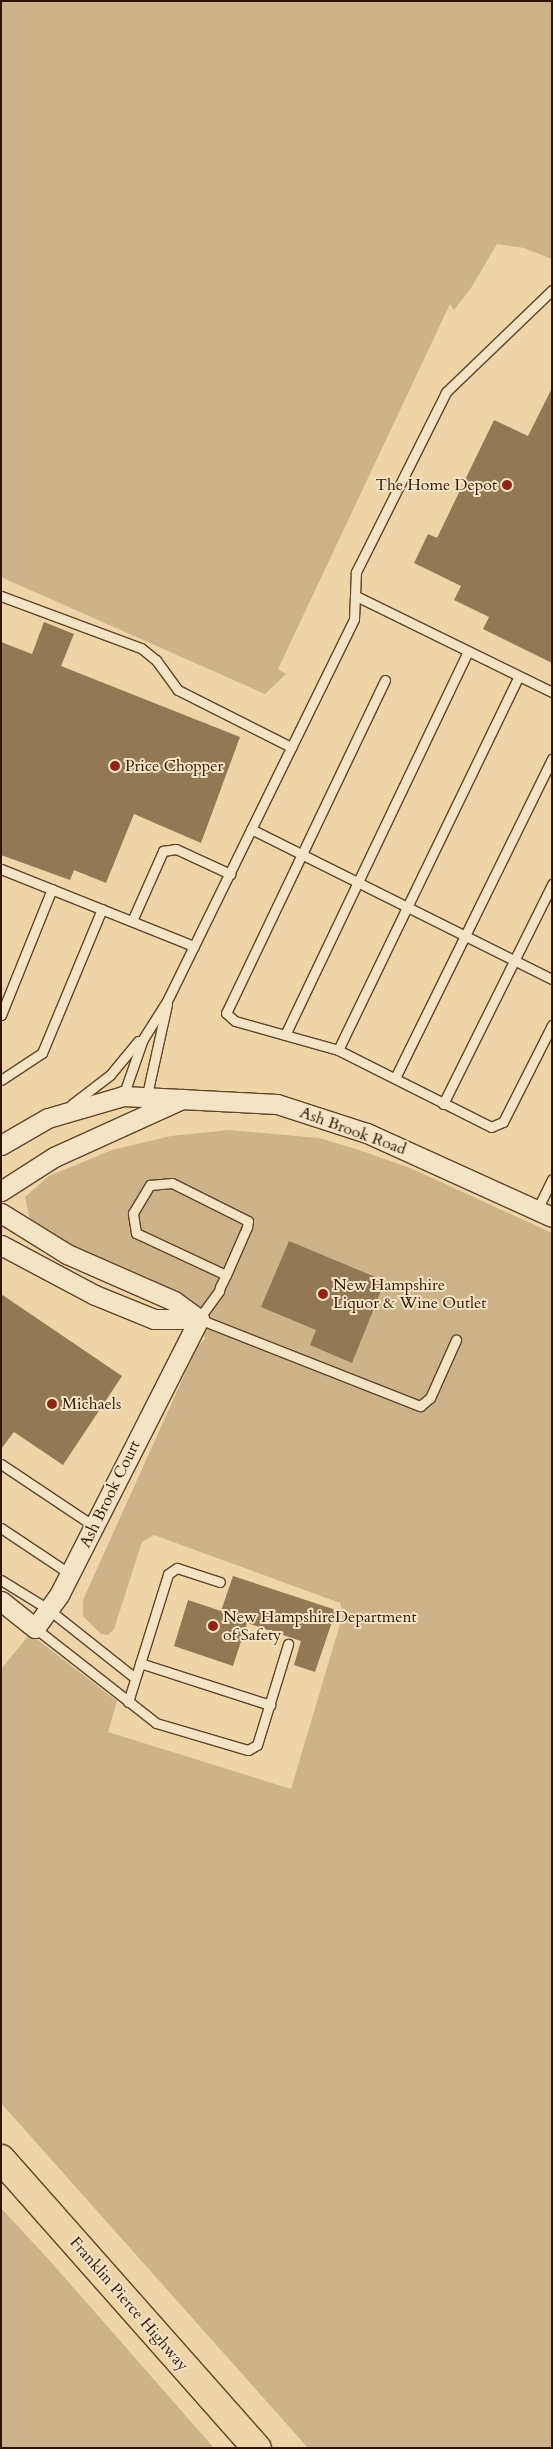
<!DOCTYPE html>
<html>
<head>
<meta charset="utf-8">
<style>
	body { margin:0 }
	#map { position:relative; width:553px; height:2449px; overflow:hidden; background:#eed4a6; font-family:Cardo,serif }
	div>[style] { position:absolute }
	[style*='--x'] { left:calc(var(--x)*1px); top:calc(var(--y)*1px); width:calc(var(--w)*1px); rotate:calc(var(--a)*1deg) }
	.green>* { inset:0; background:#ceb38a }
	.building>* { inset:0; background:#937856 }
	.roads { filter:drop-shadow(1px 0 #60442a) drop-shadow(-1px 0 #60442a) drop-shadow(0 1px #60442a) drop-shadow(0 -1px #60442a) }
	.lane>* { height:9px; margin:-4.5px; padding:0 4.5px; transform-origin:4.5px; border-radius:4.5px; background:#f4e3c5 }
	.street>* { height:19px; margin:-9.5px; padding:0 9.5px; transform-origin:9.5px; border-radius:9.5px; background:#f4e3c5 }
	.highway>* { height:28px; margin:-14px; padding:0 14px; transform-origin:14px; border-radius:14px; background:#eed4a6 }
	.dots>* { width:14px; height:14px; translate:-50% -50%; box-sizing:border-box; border:2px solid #f4e3c5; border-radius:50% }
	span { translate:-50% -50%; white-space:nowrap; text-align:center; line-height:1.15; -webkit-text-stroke:4px #f4e3c5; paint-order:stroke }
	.poi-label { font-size:16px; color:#311400 }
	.right { translate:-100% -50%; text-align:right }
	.left { translate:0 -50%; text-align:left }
	.street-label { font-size:16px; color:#311400 }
	.frame { position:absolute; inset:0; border:2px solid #311400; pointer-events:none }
</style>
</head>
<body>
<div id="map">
	<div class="green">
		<div style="clip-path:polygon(1px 1px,552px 1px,552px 259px,524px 248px,497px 244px,471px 288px,454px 310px,450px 304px,278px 669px,286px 674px,265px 694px,1px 577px)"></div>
		<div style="clip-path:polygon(229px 1130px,319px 1138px,356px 1149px,410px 1168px,552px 1233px,552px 2448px,308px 2448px,1px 2103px,1px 1669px,30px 1634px,117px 1701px,108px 1732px,291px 1789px,343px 1614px,340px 1603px,154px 1535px,142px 1542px,114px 1629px,108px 1635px,101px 1634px,83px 1616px,83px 1600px,197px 1347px,205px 1339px,199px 1319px,176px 1290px,138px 1277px,57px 1239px,30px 1221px,25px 1197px,49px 1176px,112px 1150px,171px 1136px)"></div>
		<div style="clip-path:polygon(1px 2208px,51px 2262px,214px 2448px,1px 2448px)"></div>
	</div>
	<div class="building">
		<div style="clip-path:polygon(552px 388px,552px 663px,483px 629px,489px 617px,454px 600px,461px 586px,414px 563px,428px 534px,437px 538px,494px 420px,528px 436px)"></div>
		<div style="clip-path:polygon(44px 622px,74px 634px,61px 666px,240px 737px,201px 843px,134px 814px,106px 883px,74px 870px,70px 880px,1px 855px,1px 642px,32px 654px)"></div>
		<div style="clip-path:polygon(289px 1241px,385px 1281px,352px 1363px,310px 1345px,316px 1330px,261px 1307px)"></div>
		<div style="clip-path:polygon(1px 1294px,122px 1376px,63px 1465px,14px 1432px,1px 1449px)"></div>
		<div style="clip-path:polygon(233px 1576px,336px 1610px,315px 1672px,294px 1665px,301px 1641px,247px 1623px,233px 1666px,174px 1646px,188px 1600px,221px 1611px)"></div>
	</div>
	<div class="roads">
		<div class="lane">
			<div style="--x:1;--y:596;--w:149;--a:20.4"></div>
			<div style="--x:141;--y:648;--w:19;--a:39"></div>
			<div style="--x:156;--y:660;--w:37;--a:54"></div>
			<div style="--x:178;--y:690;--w:127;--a:26.8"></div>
			<div style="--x:356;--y:596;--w:218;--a:26.1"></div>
			<div style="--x:385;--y:680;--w:369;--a:115.5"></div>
			<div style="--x:226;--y:1013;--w:12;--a:42"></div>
			<div style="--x:235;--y:1021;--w:107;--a:15.7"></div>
			<div style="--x:338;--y:1050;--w:171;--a:26.7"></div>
			<div style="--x:491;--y:1127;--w:13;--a:-23"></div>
			<div style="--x:503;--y:1122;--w:109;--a:-63.2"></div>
			<div style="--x:251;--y:829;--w:336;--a:26.5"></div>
			<div style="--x:1;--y:869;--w:208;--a:21.8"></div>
			<div style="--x:132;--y:921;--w:77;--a:-66.1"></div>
			<div style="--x:163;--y:851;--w:13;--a:-9"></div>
			<div style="--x:176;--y:849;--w:60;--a:24.8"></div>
			<div style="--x:1;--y:1015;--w:136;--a:-68"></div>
			<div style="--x:285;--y:1035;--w:424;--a:-64.5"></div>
			<div style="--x:338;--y:1050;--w:415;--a:-64.2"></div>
			<div style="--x:395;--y:1078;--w:356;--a:-63.8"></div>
			<div style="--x:1;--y:1080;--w:49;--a:-33.4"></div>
			<div style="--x:42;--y:1053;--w:156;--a:-67.4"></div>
			<div style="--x:123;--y:1096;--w:60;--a:-70.7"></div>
			<div style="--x:143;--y:1039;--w:45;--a:-57.7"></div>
			<div style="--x:167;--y:1001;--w:425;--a:-63.9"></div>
			<div style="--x:354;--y:619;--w:47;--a:-87.6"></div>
			<div style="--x:356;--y:572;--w:201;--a:-63.4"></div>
			<div style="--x:446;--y:392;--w:147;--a:-43.9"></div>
			<div style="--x:146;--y:1099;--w:97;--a:-77.5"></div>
			<div style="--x:72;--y:1104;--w:48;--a:-37.3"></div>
			<div style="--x:110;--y:1075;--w:44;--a:-50.5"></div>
			<div style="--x:443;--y:1104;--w:246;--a:-63.6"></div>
			<div style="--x:537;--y:1210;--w:34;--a:-64"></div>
			<div style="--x:226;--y:1275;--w:99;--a:-155"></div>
			<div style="--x:136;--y:1233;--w:20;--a:-99"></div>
			<div style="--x:133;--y:1213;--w:33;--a:-59"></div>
			<div style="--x:150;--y:1185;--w:22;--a:-5"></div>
			<div style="--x:172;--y:1183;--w:85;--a:26.6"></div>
			<div style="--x:248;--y:1221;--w:6;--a:99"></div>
			<div style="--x:247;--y:1227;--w:52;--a:113.6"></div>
			<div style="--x:226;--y:1275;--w:13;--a:117"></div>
			<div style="--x:220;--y:1287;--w:4;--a:104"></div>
			<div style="--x:219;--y:1291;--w:34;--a:126"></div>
			<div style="--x:199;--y:1319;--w:238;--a:21.5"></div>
			<div style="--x:420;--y:1406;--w:13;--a:-39"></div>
			<div style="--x:430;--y:1398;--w:64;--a:-65.9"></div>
			<div style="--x:1;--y:1464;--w:112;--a:33.7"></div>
			<div style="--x:1;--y:1528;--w:83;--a:33.7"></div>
			<div style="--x:1;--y:1580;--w:55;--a:31.7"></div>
			<div style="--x:48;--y:1609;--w:111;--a:38.4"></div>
			<div style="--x:35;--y:1628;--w:154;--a:38.1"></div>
			<div style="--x:156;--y:1723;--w:96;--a:16.4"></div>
			<div style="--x:248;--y:1750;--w:10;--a:-29"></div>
			<div style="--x:257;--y:1745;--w:106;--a:-72.9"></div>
			<div style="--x:140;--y:1663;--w:137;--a:17.9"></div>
			<div style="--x:128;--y:1702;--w:134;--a:-72.6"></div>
			<div style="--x:168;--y:1574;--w:11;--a:-34"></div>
			<div style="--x:177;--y:1568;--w:45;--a:18"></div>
		</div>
		<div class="street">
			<div style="--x:1;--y:1145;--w:54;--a:-29.9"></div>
			<div style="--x:48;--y:1118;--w:78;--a:-16.3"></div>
			<div style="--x:123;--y:1096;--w:154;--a:3"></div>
			<div style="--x:277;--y:1104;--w:95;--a:17.9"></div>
			<div style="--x:367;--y:1133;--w:203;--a:24.4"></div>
			<div style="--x:1;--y:1191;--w:63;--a:-32.7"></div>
			<div style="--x:54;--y:1157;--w:141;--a:-24.4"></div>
			<div style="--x:1;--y:1213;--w:78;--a:31.8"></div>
			<div style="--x:67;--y:1254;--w:117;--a:23.7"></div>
			<div style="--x:174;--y:1301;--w:31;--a:36"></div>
			<div style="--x:1;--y:1245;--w:106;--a:28"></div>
			<div style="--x:95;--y:1295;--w:64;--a:22.1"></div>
			<div style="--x:154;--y:1319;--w:45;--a:0"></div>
			<div style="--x:1;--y:1601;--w:43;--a:38.5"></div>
			<div style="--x:35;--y:1628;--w:41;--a:-54"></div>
			<div style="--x:59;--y:1595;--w:309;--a:-63.1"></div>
		</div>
		<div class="highway">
			<div style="--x:1;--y:2159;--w:386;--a:48.5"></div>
		</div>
	</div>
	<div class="dots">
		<div style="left:507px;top:485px;background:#8f2418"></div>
		<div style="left:115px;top:766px;background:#8f2418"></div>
		<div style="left:323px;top:1294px;background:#8f2418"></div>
		<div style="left:52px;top:1404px;background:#8f2418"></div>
		<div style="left:213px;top:1626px;background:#8f2418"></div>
	</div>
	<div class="poi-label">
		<span class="right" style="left:497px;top:485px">The Home Depot</span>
		<span class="left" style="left:125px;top:766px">Price Chopper</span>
		<span class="left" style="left:333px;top:1294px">New Hampshire<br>Liquor &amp; Wine Outlet</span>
		<span class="left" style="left:62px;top:1404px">Michaels</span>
		<span class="left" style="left:223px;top:1626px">New HampshireDepartment<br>of Safety</span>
	</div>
	<div class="street-label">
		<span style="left:353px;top:1131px;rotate:20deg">Ash Brook Road</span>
		<span style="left:110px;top:1494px;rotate:-64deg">Ash Brook Court</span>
		<span style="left:129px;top:2304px;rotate:49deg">Franklin Pierce Highway</span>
	</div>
	<div class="frame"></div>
</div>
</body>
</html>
